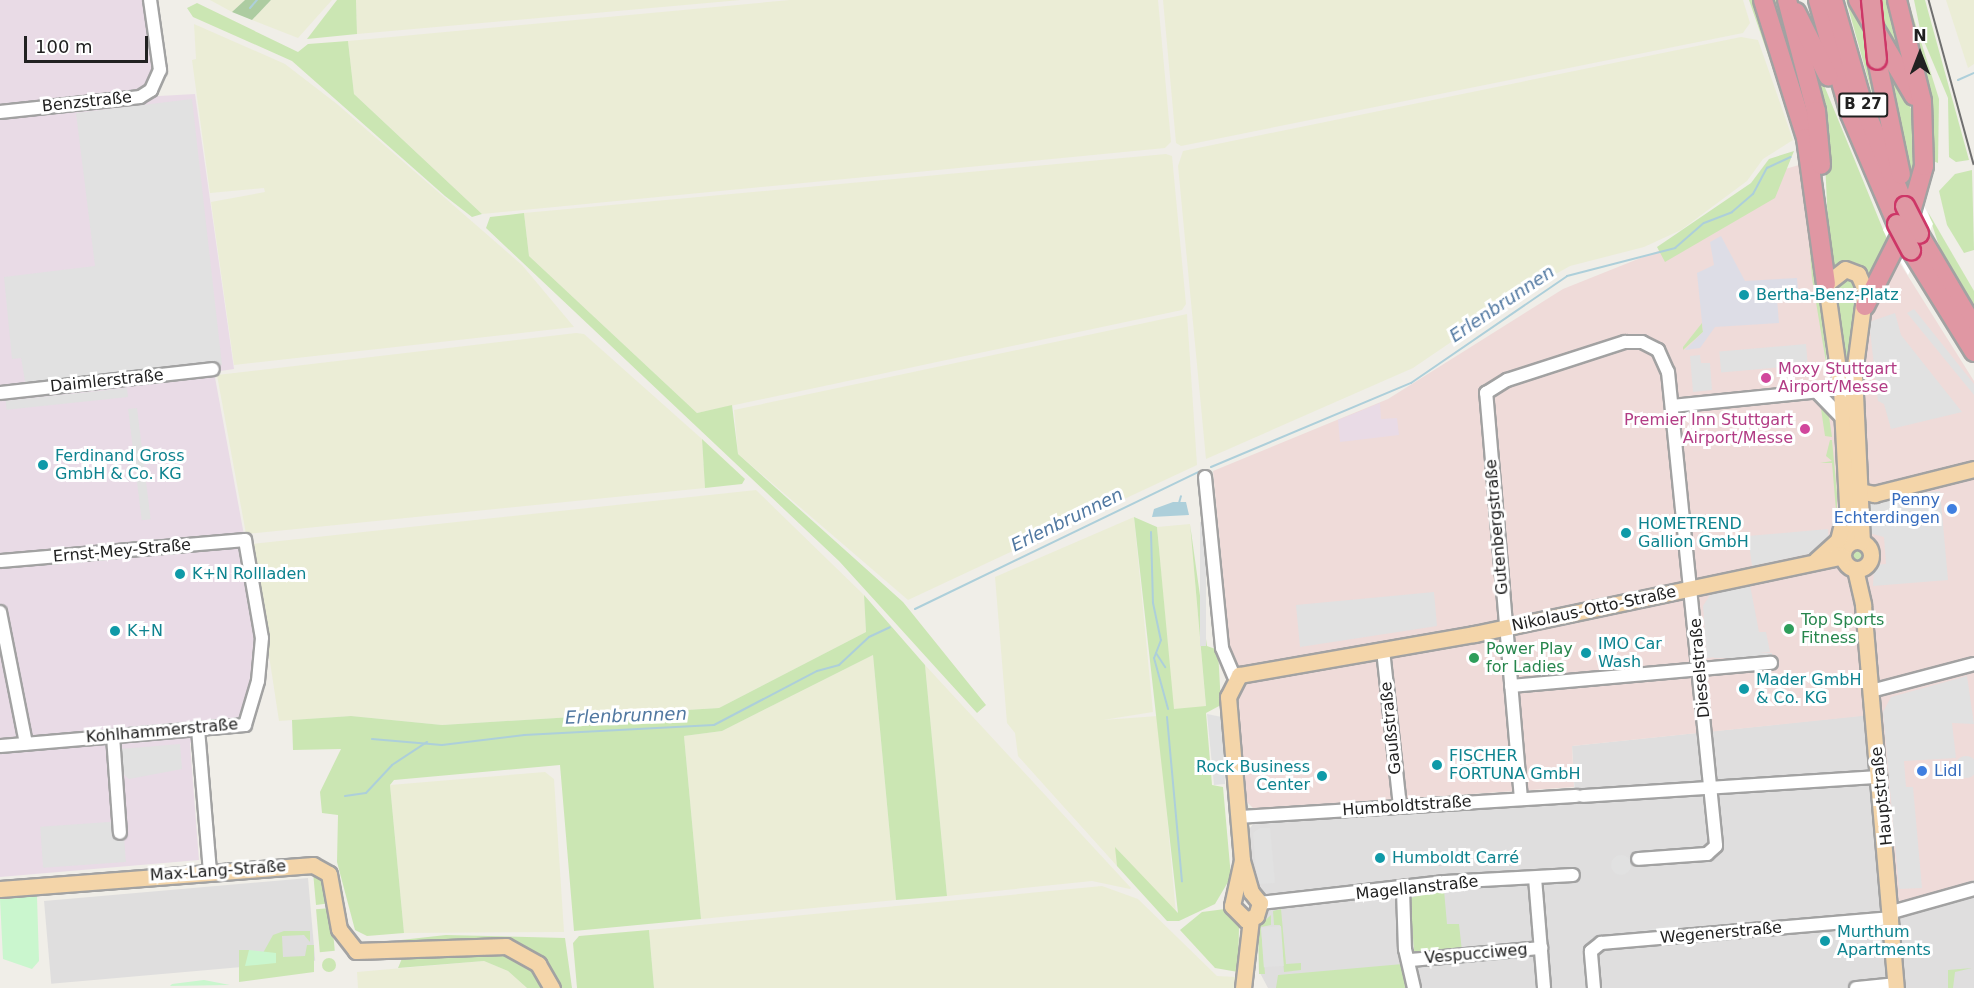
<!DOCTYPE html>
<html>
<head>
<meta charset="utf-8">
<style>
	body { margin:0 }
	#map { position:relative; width:1974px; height:988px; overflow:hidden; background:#f0eee8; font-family:"DejaVu Sans",sans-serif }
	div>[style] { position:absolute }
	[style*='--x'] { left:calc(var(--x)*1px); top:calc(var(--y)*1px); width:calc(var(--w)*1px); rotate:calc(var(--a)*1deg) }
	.residential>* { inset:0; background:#dfdede; transform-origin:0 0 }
	.commercial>* { inset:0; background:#efdbd9 }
	.industrial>* { inset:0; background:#e9dbe6 }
	.farmland>* { inset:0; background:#ebedd6; transform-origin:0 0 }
	.grass>* { inset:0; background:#cbe6b3; transform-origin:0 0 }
	.round { border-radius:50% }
	.forest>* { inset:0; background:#adcca1 }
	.park>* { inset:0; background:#caf6ce }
	.parking>* { inset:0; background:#e1e1e1; transform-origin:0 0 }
	.plaza>* { inset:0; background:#dddde6 }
	.water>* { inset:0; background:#adcfda }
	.pier>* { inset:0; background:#fff }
	.stream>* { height:2px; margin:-1px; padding:0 1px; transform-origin:1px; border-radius:1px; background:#adcfda }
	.roads { filter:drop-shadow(2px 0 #a2a2a2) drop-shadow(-2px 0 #a2a2a2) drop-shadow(0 2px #a2a2a2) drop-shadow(0 -2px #a2a2a2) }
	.minor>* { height:12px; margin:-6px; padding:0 6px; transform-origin:6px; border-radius:6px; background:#fff }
	.major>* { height:15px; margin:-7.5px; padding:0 7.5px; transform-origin:7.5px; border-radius:7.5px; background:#f4d5a9 }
	.major>.ring { margin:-7.5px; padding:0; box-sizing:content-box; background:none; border:15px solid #f4d5a9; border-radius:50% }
	.highway>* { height:18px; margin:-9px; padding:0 9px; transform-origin:9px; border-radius:9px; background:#e097a3 }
	.tram>* { height:1.5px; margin:-0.75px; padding:0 0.75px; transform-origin:0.75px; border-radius:0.75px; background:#6f6f6f }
	.bridges { filter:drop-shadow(2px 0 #cd3767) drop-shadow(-2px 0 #cd3767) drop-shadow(0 2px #cd3767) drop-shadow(0 -2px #cd3767) }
	.highway-bridge>* { height:18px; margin:-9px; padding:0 9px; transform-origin:9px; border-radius:9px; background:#e097a3 }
	.dots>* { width:16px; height:16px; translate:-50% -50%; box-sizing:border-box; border:3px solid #fff; border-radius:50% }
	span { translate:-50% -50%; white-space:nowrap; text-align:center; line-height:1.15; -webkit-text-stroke:6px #fff; paint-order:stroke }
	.shield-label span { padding:2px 4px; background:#fff; border:2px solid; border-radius:4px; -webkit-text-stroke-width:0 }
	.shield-label { font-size:15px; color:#212121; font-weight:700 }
	.street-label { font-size:16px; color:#212121 }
	.culture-label { font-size:16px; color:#0d838f }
	.left { translate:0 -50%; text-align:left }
	.right { translate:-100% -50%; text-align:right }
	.hotel-label { font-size:16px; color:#b23c85 }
	.shop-label { font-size:16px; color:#366cbe }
	.leisure-label { font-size:16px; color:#27864d }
	.water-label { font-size:18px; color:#5178a1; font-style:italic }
	.north { position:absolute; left:1890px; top:24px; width:60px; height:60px; -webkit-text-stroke:4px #fff; paint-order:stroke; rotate:0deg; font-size:16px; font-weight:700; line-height:24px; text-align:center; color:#212121 }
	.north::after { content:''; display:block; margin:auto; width:21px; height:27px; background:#212121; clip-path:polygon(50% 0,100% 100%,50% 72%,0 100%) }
	.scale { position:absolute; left:24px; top:36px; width:124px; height:27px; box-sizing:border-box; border:3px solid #212121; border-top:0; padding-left:8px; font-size:18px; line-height:21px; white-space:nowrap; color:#212121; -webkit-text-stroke:4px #fff; paint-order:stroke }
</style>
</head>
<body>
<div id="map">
	<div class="residential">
		<div style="clip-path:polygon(1867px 715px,1888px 922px,1974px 893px,1974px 988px,1268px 988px,1260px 973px,1258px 921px,1265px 912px,1264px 896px,1251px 882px,1246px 833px,1258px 818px,1575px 797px,1572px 746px)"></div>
		<div style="left:308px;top:878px;width:83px;height:265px;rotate:85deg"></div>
	</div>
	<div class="commercial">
		<div style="clip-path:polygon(1799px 165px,1828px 379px,1861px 377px,1871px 311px,1896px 257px,1974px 381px,1974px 880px,1903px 903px,1898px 899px,1881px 714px,1572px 746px,1574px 787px,1254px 809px,1244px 799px,1213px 471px,1388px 399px,1563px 289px,1683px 241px,1785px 169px)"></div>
	</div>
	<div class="industrial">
		<div style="clip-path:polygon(0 0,150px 0,160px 64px,141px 97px,195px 94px,234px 369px,214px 372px,260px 622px,248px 720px,198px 729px,190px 744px,199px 860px,0 877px)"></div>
		<div style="clip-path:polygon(1380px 403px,1381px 419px,1397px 418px,1399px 435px,1340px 442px,1338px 420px)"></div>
	</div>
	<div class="farmland">
		<div style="clip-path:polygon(210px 0,245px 0,232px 12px)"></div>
		<div style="clip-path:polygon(271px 0,332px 0,298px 38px,252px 20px)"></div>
		<div style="clip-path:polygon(356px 0,741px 0,357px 34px)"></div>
		<div style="clip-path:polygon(790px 0,1158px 0,1171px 142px,1165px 148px,482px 214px,354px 94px,348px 41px)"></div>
		<div style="clip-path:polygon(1163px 0,1743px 0,1750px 23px,1743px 33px,1181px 146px,1176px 143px)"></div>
		<div style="clip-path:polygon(1946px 0,1974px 0,1974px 64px,1968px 68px)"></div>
		<div style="clip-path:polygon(194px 24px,285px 64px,337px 104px,522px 265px,574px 327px,234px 365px,211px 202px,265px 192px,264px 188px,210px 193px,192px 60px,196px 59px)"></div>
		<div style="clip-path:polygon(1741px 37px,1758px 40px,1793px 140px,1763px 159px,1747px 181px,1681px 230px,1644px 247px,1570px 266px,1529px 289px,1413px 368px,1206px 459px,1178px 166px,1183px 151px)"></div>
		<div style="clip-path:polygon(1166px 154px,1172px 156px,1186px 304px,1182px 310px,697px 413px,529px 256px,524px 213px)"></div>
		<div style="clip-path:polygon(1187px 314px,1197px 465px,908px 600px,738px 454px,734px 410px)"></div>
		<div style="clip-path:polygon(576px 333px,584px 334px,702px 439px,705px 488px,246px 534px,217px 375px)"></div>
		<div style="clip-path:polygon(756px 490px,864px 595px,866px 632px,719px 708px,442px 725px,351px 716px,279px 721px,252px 544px)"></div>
		<div style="clip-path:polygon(1134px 517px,1153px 712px,1103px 720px,1158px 716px,1176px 914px,1116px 848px,1117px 866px,1018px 756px,1015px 733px,1007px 723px,995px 577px)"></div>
		<div style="left:1190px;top:524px;width:184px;height:33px;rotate:85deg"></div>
		<div style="clip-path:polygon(873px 655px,896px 900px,701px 919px,684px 736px,722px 731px)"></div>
		<div style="clip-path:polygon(925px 665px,1131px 888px,1130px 889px,1092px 881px,947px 896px)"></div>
		<div style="clip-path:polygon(545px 772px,554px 779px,564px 932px,404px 933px,390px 785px)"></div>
		<div style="clip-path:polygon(1102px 886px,1138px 899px,1217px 976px,1237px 977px,1237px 988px,654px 988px,649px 930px)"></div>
		<div style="clip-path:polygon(484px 961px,508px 971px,527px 988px,358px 988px,357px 972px)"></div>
	</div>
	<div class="grass">
		<div style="clip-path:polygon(337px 0,356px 0,357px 34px,307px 39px)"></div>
		<div style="clip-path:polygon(1749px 0,1760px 0,1802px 136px,1813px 197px,1828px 375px,1812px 278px,1802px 153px)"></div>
		<div style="clip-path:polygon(1769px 0,1781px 0,1815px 140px)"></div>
		<div style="clip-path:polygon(1846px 0,1854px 0,1866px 25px,1877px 111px)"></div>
		<div style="clip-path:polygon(1878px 0,1892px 0,1913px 75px,1882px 36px)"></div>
		<div style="clip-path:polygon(1902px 0,1908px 0,1939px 99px,1938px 163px,1933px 161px)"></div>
		<div style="clip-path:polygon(1914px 0,1925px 0,1969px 160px,1956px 162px,1949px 157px,1948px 98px,1921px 34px)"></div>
		<div style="clip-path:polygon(197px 3px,298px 52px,308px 44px,348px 41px,354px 94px,482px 214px,472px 217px,445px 196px,292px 61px,193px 17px,187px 8px)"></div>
		<div style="clip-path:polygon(1808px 46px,1889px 244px,1869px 285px,1830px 271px,1825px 160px)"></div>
		<div style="clip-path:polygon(1887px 64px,1917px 120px,1913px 185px,1905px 159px)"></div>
		<div style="clip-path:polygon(1794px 151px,1775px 198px,1665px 262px,1657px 247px,1751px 183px,1769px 159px)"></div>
		<div style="clip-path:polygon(1972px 170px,1974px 250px,1964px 253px,1947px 225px,1939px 191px,1955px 174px)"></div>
		<div style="clip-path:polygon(1928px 212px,1974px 291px,1974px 308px,1940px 249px)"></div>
		<div style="clip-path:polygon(524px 213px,529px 256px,697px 413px,732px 405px,738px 454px,903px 602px,986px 705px,977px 713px,839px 561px,486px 228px,490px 217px)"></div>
		<div style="clip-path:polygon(1852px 276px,1859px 294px,1844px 373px,1833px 294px,1838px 278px)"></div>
		<div style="clip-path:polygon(1702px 323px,1703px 332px,1683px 350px,1683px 347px)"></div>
		<div style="clip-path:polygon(1820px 402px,1828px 410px,1832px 437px,1825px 436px)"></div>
		<div style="clip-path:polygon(702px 439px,745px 479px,742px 484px,705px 488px)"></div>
		<div style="clip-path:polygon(1830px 440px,1832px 440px,1837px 493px,1837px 522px,1832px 463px,1820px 463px,1832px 461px,1826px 456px)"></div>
		<div style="clip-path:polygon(1134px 517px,1157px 527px,1174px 709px,1206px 706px,1190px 524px,1207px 646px,1218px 650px,1221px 705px,1206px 713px,1212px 785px,1223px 787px,1231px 877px,1215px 904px,1179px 921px,1167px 921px,1117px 866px,1115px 847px,1178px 913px)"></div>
		<div class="round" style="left:1849px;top:545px;width:16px;height:16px"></div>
		<div style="clip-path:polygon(864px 595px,925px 665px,947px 896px,896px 900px,873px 655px,722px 731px,684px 736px,701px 919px,574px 931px,560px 765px,394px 780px,390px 785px,404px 933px,367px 936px,355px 930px,337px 862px,338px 815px,322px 813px,320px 792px,341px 749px,293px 750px,292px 720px,351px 716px,442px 725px,719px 708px,866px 632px)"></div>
		<div style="clip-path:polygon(313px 872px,322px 878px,331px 903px,316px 905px)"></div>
		<div style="clip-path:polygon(1444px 890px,1447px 924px,1459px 924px,1462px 951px,1420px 956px,1414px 951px,1410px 898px)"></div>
		<div style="left:331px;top:908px;width:43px;height:15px;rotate:85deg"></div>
		<div style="clip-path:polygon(1225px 909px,1239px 927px,1238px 972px,1215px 968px,1180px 930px,1202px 912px)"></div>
		<div style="clip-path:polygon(1281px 909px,1286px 964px,1301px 963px,1301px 970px,1284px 972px,1280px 925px,1274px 925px,1273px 911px)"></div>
		<div style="clip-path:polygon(1271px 915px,1271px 925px,1261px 927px,1265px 974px,1259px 974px,1258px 927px)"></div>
		<div style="clip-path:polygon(649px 930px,654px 988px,577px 988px,573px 943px,579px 936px)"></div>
		<div style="clip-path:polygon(284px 931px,310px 931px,310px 942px,304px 935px,282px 936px,283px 957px,305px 956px,307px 945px,314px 945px,314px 972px,239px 982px,239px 950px,249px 950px,250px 958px,263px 953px,273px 935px)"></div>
		<div style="clip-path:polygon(446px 935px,565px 938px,572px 988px,557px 988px,529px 951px,401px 940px)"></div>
		<div style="clip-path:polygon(497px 949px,529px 963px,547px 988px,527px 988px,508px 971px,484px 961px,398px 968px,403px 956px)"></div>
		<div class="round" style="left:322px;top:958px;width:14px;height:14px"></div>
		<div style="clip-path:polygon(1403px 964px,1405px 988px,1276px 988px,1278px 975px)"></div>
		<div style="clip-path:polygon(1972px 968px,1955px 972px,1953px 988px,1948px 988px,1948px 970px)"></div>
	</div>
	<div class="forest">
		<div style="clip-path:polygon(245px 0,271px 0,252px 20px,232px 12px)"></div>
	</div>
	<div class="park">
		<div style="clip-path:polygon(37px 896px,39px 961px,32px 969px,3px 959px,0 899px)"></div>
		<div style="clip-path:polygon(249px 950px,276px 953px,276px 963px,245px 966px)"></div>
		<div style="clip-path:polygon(204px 980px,230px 985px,170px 986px,172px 984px)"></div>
	</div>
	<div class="parking">
		<div style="clip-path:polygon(192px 99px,222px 365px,26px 387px,21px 358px,12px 359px,4px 277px,95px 266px,76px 113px)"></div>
		<div style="clip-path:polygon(1914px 309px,1974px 384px,1974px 395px,1907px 313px)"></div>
		<div style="clip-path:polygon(1895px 313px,1901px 335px,1962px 412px,1891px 429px,1884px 404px,1878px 401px,1869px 322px)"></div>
		<div style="left:1806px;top:344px;width:21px;height:87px;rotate:85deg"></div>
		<div style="clip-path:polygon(1700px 355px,1701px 363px,1710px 363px,1712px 390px,1693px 392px,1690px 356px)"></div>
		<div style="left:127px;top:388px;width:9px;height:122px;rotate:84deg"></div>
		<div style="left:137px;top:408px;width:112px;height:9px;rotate:83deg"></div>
		<div style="clip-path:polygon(1940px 491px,1948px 580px,1873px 586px,1874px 565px,1886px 564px,1884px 537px,1869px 533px,1867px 507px,1880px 496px)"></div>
		<div style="left:1200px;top:522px;width:6px;height:124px"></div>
		<div style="clip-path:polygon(1828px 529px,1829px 544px,1814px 553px,1752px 566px,1748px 536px)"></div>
		<div style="clip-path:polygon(1750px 585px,1759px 632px,1766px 632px,1770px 652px,1707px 658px,1703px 606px,1711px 593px)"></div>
		<div style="clip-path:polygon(1434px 592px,1437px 626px,1300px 647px,1296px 605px)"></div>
		<div style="left:1772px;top:653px;width:5px;height:58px;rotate:90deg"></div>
		<div style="clip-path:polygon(1967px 676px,1974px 724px,1952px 723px,1956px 758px,1904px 761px,1906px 787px,1913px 787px,1922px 888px,1899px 889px,1883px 712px,1891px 697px)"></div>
		<div style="clip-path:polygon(1207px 714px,1222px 717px,1225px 784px,1214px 785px)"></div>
		<div style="clip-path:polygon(180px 744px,182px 769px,129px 779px,123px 774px,120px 749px)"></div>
		<div class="round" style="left:1955px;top:756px;width:22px;height:22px"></div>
		<div style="left:123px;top:821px;width:41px;height:83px;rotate:86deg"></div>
		<div style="clip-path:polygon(1260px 828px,1270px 828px,1275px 883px,1257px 884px,1253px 833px)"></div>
		<div class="round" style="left:1611px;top:855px;width:20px;height:20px"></div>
		<div style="left:1281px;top:926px;width:40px;height:20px;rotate:86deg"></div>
		<div style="left:1670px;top:926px;width:6px;height:43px;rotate:81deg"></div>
	</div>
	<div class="plaza">
		<div style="clip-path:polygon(1721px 236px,1745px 281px,1797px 278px,1798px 291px,1777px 299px,1779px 323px,1715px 327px,1700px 348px,1685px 350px,1703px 332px,1697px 273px,1714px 265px,1710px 242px)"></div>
	</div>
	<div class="water">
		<div style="clip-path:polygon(1173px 502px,1186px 502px,1189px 515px,1152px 517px,1154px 509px)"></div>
	</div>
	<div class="pier">
		<div style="clip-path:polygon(1912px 182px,1933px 224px,1908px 275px,1883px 230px)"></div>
	</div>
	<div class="stream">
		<div style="--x:250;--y:8;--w:11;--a:-49"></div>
		<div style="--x:1958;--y:80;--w:17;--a:-24"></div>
		<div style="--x:1211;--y:467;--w:217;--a:-22.8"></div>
		<div style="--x:1411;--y:383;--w:189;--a:-34.4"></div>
		<div style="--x:1567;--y:276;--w:112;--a:-14.5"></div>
		<div style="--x:1675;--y:248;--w:38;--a:-41"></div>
		<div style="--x:1704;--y:223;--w:30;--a:-21"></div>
		<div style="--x:1732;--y:212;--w:28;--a:-41"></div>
		<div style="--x:1753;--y:194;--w:30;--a:-62"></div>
		<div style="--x:1767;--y:168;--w:26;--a:-25"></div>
		<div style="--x:1179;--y:503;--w:7;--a:-74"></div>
		<div style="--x:1151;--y:532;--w:71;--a:88.4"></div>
		<div style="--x:1153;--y:603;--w:38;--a:78"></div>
		<div style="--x:1161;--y:640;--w:19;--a:111"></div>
		<div style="--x:1154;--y:658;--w:53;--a:74.6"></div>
		<div style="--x:915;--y:609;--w:315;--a:-25.8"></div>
		<div style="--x:1156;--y:653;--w:17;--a:57"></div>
		<div style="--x:1167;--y:717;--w:165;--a:84.8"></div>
		<div style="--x:372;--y:739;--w:70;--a:4.9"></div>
		<div style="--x:442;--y:745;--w:83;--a:-7"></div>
		<div style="--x:524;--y:735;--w:190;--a:-3"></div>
		<div style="--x:714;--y:725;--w:116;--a:-27.7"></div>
		<div style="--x:817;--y:671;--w:23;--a:-15"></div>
		<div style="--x:839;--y:665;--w:41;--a:-43"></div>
		<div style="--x:869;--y:637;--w:23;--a:-25"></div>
		<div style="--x:345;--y:796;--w:21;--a:-8"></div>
		<div style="--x:366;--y:793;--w:38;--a:-47"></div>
		<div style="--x:392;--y:765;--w:42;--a:-33.3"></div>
	</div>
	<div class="roads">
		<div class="minor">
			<div style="--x:0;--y:112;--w:141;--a:-6.1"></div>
			<div style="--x:140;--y:97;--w:13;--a:-32"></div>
			<div style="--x:151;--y:90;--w:22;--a:-66"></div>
			<div style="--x:160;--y:70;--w:71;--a:-98.1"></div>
			<div style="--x:1817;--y:392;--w:37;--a:46"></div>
			<div style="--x:0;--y:393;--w:214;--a:-6.4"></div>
			<div style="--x:1672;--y:406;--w:179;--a:-5.8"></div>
			<div style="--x:1205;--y:477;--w:172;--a:84.3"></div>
			<div style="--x:1222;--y:648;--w:33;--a:67"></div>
			<div style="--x:0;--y:561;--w:246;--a:-4.9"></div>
			<div style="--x:245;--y:540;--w:99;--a:80.2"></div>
			<div style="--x:262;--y:638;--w:43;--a:95.3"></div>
			<div style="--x:258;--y:681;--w:46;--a:106.5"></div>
			<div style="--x:245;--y:725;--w:246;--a:175.1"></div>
			<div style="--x:0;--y:612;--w:134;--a:78.8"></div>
			<div style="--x:1383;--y:650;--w:158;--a:83.8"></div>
			<div style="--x:1511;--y:686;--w:261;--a:-5.1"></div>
			<div style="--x:1871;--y:691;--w:106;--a:-14.7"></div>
			<div style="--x:198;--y:729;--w:144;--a:85.2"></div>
			<div style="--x:113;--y:736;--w:97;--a:85.9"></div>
			<div style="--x:1583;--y:796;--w:298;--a:-3.7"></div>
			<div style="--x:1521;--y:799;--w:408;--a:-94.9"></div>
			<div style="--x:1486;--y:393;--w:25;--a:-32"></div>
			<div style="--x:1507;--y:380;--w:124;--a:-17.9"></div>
			<div style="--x:1625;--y:342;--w:17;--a:0"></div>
			<div style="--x:1642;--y:342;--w:18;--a:27"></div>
			<div style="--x:1658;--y:350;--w:24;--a:66"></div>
			<div style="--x:1668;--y:372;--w:476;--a:84.2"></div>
			<div style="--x:1716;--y:846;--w:12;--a:138"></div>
			<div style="--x:1707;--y:854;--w:69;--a:175.9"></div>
			<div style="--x:1239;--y:817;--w:338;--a:-3.6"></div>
			<div style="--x:1535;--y:878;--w:110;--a:85.3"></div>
			<div style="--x:1403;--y:890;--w:59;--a:88.1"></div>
			<div style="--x:1405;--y:949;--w:40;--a:77"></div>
			<div style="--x:1260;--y:903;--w:186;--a:-6.5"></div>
			<div style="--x:1445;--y:882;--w:128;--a:-3.1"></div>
			<div style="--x:1892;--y:912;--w:85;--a:-15.7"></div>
			<div style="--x:1411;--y:960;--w:131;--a:-5.3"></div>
			<div style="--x:1594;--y:988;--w:37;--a:-95"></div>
			<div style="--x:1591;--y:951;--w:13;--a:-39"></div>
			<div style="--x:1601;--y:943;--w:292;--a:-4.9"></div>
			<div style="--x:1856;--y:988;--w:40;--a:-5.7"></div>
		</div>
		<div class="major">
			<div style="--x:1850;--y:489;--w:25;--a:12"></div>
			<div style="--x:1874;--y:494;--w:103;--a:-14"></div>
			<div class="ring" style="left:1843px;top:541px;width:13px;height:13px"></div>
			<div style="--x:1849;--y:542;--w:152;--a:-93"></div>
			<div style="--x:1841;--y:390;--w:107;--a:-98.1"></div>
			<div style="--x:1826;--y:284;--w:24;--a:-38"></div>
			<div style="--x:1845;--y:269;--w:14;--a:21"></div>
			<div style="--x:1858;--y:274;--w:17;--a:66"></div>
			<div style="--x:1865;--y:290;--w:84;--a:97.5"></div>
			<div style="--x:1854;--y:373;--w:169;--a:87.3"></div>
			<div style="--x:1816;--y:560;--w:30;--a:-42"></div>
			<div style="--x:1838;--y:540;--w:21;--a:-76"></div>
			<div style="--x:1855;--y:569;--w:37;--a:77"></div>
			<div style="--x:1863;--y:605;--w:384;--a:85.1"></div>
			<div style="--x:1242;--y:860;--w:47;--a:102.3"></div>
			<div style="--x:1232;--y:906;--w:20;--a:45"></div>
			<div style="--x:1246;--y:920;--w:11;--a:-22"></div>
			<div style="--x:1256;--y:916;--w:14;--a:-73"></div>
			<div style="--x:1260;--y:903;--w:14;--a:-129"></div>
			<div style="--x:1251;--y:892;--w:33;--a:-106"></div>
			<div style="--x:1242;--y:860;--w:164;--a:-94.9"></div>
			<div style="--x:1228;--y:697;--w:25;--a:-63"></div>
			<div style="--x:1239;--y:675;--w:239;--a:-9.9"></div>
			<div style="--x:1474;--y:634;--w:377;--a:-11.9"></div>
			<div style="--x:0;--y:889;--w:314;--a:-4.4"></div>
			<div style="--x:313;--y:865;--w:18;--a:29"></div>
			<div style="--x:329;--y:874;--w:56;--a:79.7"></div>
			<div style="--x:339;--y:929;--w:28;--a:52"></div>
			<div style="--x:356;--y:951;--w:150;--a:-1.9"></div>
			<div style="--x:506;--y:946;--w:37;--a:29"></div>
			<div style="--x:538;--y:964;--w:28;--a:60"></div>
			<div style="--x:1243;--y:988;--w:69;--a:-83.4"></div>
		</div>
		<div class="highway">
			<div style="--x:1763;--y:0;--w:145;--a:72.7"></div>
			<div style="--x:1806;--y:138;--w:147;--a:82.2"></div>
			<div style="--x:1787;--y:0;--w:115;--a:75.4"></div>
			<div style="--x:1816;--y:111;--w:54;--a:84.7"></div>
			<div style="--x:1818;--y:0;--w:118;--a:74.3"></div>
			<div style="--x:1850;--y:114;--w:120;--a:66.9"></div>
			<div style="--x:1833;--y:0;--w:109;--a:74.1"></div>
			<div style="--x:1863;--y:105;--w:109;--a:67.4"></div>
			<div style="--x:1858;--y:0;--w:111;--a:59.7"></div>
			<div style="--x:1796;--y:12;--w:72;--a:63.4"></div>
			<div style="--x:1877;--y:60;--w:117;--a:78.2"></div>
			<div style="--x:1919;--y:234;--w:108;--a:59.4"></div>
			<div style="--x:1911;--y:250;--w:120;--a:58.3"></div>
			<div style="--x:1865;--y:306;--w:97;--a:-63.2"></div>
			<div style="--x:1909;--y:219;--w:55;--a:-74.2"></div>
			<div style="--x:1924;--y:166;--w:65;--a:-91.8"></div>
			<div style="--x:1922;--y:101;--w:104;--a:-103.9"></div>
		</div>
	</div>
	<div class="tram">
		<div style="--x:1929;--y:0;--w:170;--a:74.7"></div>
	</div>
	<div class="bridges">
		<div class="highway-bridge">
			<div style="--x:1871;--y:0;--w:60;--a:84.3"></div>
			<div style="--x:1905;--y:206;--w:31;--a:63"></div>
			<div style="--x:1897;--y:224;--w:30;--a:62"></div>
		</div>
	</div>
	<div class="dots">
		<div style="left:1744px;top:295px;background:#0f9aa8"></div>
		<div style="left:1766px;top:378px;background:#d1479c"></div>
		<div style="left:1805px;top:429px;background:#d1479c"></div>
		<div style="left:43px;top:465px;background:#0f9aa8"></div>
		<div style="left:1952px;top:509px;background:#3f7fe0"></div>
		<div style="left:1626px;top:533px;background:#0f9aa8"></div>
		<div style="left:180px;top:574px;background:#0f9aa8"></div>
		<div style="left:1789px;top:629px;background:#2e9e5b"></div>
		<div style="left:115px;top:631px;background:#0f9aa8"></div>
		<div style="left:1586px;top:653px;background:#0f9aa8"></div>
		<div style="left:1474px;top:658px;background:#2e9e5b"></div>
		<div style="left:1744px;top:689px;background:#0f9aa8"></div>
		<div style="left:1437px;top:765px;background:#0f9aa8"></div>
		<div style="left:1922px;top:771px;background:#3f7fe0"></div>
		<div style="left:1322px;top:776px;background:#0f9aa8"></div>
		<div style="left:1380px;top:858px;background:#0f9aa8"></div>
		<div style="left:1825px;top:941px;background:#0f9aa8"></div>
	</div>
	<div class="shield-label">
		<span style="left:1863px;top:105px">B 27</span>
	</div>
	<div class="street-label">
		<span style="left:87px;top:102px;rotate:-6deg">Benzstraße</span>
		<span style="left:107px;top:381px;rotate:-6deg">Daimlerstraße</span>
		<span style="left:1497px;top:527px;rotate:-95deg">Gutenbergstraße</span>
		<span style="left:122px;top:551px;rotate:-5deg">Ernst-Mey-Straße</span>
		<span style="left:1594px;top:609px;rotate:-12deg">Nikolaus-Otto-Straße</span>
		<span style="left:1700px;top:668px;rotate:-95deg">Dieselstraße</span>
		<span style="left:1391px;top:728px;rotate:-96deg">Gaußstraße</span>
		<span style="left:162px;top:731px;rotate:-5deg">Kohlhammerstraße</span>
		<span style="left:1882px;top:796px;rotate:-96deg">Hauptstraße</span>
		<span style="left:1407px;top:806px;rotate:-4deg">Humboldtstraße</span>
		<span style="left:218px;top:871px;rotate:-4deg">Max-Lang-Straße</span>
		<span style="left:1417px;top:888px;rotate:-6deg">Magellanstraße</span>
		<span style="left:1721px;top:933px;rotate:-5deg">Wegenerstraße</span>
		<span style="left:1476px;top:954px;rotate:-5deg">Vespucciweg</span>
	</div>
	<div class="culture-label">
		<span class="left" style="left:1756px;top:295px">Bertha-Benz-Platz</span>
		<span class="left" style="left:55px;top:465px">Ferdinand Gross<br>GmbH &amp; Co. KG</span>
		<span class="left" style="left:1638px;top:533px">HOMETREND<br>Gallion GmbH</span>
		<span class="left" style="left:192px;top:574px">K+N Rollladen</span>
		<span class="left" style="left:127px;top:631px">K+N</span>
		<span class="left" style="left:1598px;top:653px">IMO Car<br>Wash</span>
		<span class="left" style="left:1756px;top:689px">Mader GmbH<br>&amp; Co. KG</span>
		<span class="left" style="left:1449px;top:765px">FISCHER<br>FORTUNA GmbH</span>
		<span class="right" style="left:1310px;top:776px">Rock Business<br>Center</span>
		<span class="left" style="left:1392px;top:858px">Humboldt Carré</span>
		<span class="left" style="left:1837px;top:941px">Murthum<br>Apartments</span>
	</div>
	<div class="hotel-label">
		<span class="left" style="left:1778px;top:378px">Moxy Stuttgart<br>Airport/Messe</span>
		<span class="right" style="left:1793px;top:429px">Premier Inn Stuttgart<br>Airport/Messe</span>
	</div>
	<div class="shop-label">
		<span class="right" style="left:1940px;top:509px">Penny<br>Echterdingen</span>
		<span class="left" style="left:1934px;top:771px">Lidl</span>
	</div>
	<div class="leisure-label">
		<span class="left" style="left:1801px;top:629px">Top Sports<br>Fitness</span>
		<span class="left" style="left:1486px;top:658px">Power Play<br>for Ladies</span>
	</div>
	<div class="water-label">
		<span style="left:1502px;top:304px;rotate:-34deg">Erlenbrunnen</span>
		<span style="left:1067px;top:520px;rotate:-26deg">Erlenbrunnen</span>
		<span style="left:626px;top:716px;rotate:-2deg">Erlenbrunnen</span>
	</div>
	<div class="north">N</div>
	<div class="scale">100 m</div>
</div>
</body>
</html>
